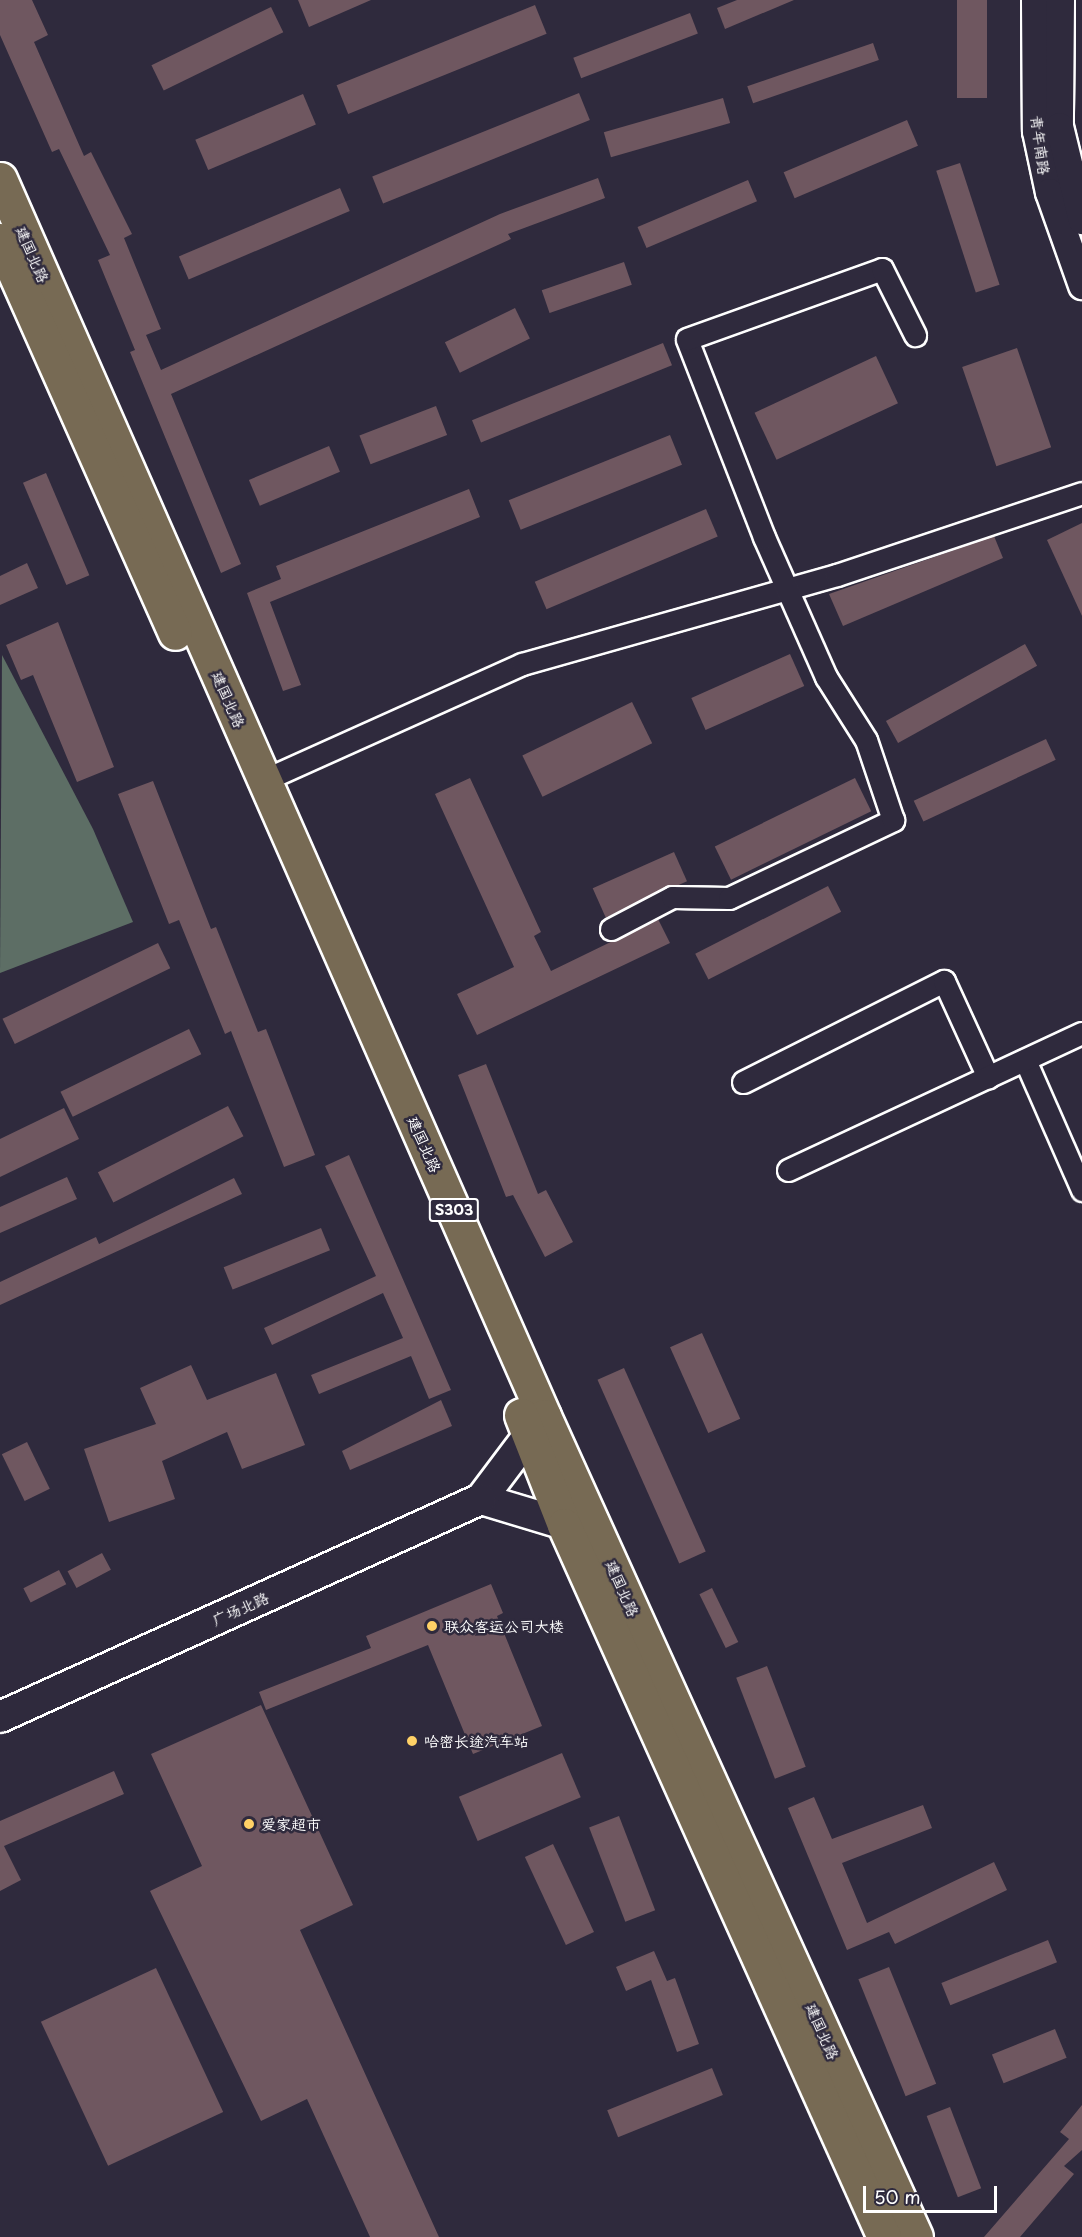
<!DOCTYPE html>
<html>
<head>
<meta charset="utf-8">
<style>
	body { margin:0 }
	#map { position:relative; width:1082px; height:2237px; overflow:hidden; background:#2f2a3d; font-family:"Playpen Sans","LXGW WenKai TC",sans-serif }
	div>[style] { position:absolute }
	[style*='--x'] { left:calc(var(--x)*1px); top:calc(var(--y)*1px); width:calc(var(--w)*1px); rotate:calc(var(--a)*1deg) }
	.green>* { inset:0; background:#5d6e65 }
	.building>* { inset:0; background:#6f5760; transform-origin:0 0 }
	.roads { filter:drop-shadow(2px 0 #fff) drop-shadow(-2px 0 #fff) drop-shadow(0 2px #fff) drop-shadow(0 -2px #fff) }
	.minor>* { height:21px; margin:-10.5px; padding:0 10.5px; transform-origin:10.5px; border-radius:10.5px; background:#2f2a3d }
	.tertiary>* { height:27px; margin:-13.5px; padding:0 13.5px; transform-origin:13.5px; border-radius:13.5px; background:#2f2a3d }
	.secondary>* { height:30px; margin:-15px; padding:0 15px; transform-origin:15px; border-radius:15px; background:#2f2a3d }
	.primary>* { height:33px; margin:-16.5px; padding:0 16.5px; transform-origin:16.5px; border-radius:16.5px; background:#776a54 }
	.dots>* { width:16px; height:16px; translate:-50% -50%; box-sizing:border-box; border:3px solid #2f2a3d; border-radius:50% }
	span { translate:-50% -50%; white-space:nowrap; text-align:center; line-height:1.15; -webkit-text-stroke:5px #2f2a3d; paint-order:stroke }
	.shield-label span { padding:2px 4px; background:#2f2a3d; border:2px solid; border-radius:4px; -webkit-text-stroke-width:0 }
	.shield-label { font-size:14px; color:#fff; font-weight:700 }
	.street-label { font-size:15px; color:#fff }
	.poi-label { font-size:15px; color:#fff }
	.left { translate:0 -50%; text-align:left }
	.scale { position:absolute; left:863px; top:2186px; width:134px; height:27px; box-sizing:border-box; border:3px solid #fff; border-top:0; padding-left:8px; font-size:18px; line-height:21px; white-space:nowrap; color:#fff; -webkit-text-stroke:4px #2f2a3d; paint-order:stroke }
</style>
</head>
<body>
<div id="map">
	<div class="green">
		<div style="clip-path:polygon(2px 655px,93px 829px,133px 922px,0 973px)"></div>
	</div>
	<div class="building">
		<div style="clip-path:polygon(0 0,32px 0,48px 35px,34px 42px,84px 156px,91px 152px,132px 234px,124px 238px,161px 329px,146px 335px,161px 370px,500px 214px,598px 178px,605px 198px,508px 234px,511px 239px,171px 394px,241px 564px,221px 573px,130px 352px,135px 350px,98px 260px,110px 255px,59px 149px,52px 152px,0 35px)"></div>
		<div style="clip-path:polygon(298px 0,371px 0,309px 27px)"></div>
		<div style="clip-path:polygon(737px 0,794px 0,725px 29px,717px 8px)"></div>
		<div style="left:957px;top:0;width:30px;height:98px"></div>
		<div style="left:535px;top:5px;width:31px;height:214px;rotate:68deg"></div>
		<div style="left:271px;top:7px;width:28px;height:133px;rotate:64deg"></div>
		<div style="left:690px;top:13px;width:22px;height:125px;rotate:69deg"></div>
		<div style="left:873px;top:43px;width:18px;height:133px;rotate:71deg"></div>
		<div style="left:579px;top:93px;width:29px;height:223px;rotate:68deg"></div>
		<div style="left:303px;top:94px;width:33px;height:117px;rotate:67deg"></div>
		<div style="left:723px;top:98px;width:26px;height:124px;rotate:74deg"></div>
		<div style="left:907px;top:120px;width:28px;height:134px;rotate:67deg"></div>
		<div style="left:960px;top:163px;width:128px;height:25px;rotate:72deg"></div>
		<div style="left:748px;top:180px;width:23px;height:120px;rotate:67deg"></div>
		<div style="left:340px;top:188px;width:25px;height:175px;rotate:67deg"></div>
		<div style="left:624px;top:262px;width:24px;height:87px;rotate:71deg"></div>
		<div style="left:515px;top:308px;width:34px;height:78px;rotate:64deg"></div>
		<div style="left:663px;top:343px;width:24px;height:206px;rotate:68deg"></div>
		<div style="left:1017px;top:348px;width:105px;height:58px;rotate:71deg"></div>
		<div style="left:876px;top:356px;width:52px;height:134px;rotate:65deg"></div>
		<div style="left:436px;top:406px;width:31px;height:82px;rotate:69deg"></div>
		<div style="left:670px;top:435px;width:32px;height:174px;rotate:68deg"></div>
		<div style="left:329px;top:446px;width:28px;height:87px;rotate:67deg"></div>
		<div style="left:46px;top:473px;width:111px;height:25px;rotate:67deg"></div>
		<div style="clip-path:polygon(469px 489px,480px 517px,270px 602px,301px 685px,283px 691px,247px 593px,281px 579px,276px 566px)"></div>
		<div style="left:706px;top:509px;width:30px;height:186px;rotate:67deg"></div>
		<div style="clip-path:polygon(1082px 523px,1082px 616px,1047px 540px)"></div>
		<div style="clip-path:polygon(994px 536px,1003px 558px,843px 626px,829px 594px)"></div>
		<div style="clip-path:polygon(27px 563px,38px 588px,0 605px,0 576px)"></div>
		<div style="clip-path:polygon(58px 622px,114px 767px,77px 782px,33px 675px,21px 680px,6px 645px)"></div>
		<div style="left:1025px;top:644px;width:25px;height:159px;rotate:61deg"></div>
		<div style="left:790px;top:654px;width:35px;height:108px;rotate:66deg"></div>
		<div style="left:632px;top:702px;width:46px;height:122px;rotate:64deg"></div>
		<div style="left:1046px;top:739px;width:23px;height:146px;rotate:65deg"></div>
		<div style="clip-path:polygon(470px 778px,541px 932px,534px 936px,551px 971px,658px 919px,670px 943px,477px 1035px,457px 994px,514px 967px,435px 794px)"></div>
		<div style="left:855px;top:778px;width:37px;height:156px;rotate:64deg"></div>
		<div style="clip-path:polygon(153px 781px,211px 929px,216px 927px,258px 1032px,266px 1029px,315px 1155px,284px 1167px,231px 1031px,225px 1034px,179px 920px,169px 924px,118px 794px)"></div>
		<div style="left:674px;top:852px;width:32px;height:89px;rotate:66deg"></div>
		<div style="left:828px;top:886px;width:29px;height:149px;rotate:63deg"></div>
		<div style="left:158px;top:943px;width:28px;height:173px;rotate:64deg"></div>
		<div style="left:189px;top:1029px;width:28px;height:143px;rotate:64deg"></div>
		<div style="clip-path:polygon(486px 1064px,538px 1194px,546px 1190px,573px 1242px,545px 1257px,513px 1195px,506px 1197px,458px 1075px)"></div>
		<div style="left:228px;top:1106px;width:34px;height:146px;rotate:63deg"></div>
		<div style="clip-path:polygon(64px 1108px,79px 1139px,0 1177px,0 1139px)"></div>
		<div style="clip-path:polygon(349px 1155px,451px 1390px,429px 1399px,411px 1356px,319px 1394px,311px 1375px,403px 1338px,383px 1293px,272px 1345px,264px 1328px,376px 1276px,325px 1166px)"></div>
		<div style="clip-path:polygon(67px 1177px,77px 1199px,0 1233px,0 1207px)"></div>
		<div style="clip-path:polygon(234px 1178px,242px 1194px,0 1305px,0 1282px,96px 1237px,99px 1244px)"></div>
		<div style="left:321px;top:1228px;width:24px;height:105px;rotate:68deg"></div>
		<div style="left:702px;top:1333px;width:94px;height:35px;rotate:66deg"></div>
		<div style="clip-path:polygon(191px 1365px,207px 1400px,276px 1373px,305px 1445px,242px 1469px,227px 1432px,162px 1461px,175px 1499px,109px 1522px,84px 1449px,156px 1424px,140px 1388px)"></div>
		<div style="left:624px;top:1368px;width:201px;height:29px;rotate:66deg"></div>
		<div style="clip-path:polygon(441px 1400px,452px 1426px,350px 1470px,342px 1451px)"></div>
		<div style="left:27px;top:1442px;width:52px;height:28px;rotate:64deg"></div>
		<div style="left:102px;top:1553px;width:19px;height:39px;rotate:62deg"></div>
		<div style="left:59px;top:1570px;width:16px;height:40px;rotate:63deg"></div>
		<div style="clip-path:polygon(491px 1584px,503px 1613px,497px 1616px,542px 1726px,473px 1754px,428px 1645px,266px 1710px,259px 1692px,371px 1648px,366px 1636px)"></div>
		<div style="left:712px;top:1588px;width:60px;height:14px;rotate:64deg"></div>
		<div style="left:767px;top:1666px;width:108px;height:33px;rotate:69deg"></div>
		<div style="clip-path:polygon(261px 1705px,353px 1905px,300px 1930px,439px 2237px,370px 2237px,307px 2099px,261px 2121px,150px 1891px,202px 1866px,151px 1754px)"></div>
		<div style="left:562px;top:1753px;width:48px;height:112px;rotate:67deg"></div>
		<div style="clip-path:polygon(114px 1771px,124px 1794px,4px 1846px,21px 1880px,0 1891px,0 1821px)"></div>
		<div style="clip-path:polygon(814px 1797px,832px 1839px,923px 1805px,932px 1828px,842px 1863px,867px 1923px,994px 1862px,1007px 1890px,895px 1944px,889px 1932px,847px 1950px,788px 1808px)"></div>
		<div style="left:619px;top:1816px;width:101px;height:32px;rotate:69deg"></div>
		<div style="left:553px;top:1844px;width:97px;height:31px;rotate:65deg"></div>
		<div style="left:1048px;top:1940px;width:24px;height:115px;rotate:68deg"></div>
		<div style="clip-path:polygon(654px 1951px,667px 1981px,675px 1978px,699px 2044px,677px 2052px,651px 1980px,626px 1991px,616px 1967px)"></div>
		<div style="left:889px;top:1967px;width:126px;height:33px;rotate:68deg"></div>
		<div style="left:156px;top:1968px;width:159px;height:127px;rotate:65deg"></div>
		<div style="left:1055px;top:2029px;width:31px;height:68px;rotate:68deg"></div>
		<div style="left:712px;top:2068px;width:29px;height:113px;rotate:68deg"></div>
		<div style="clip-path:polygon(1082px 2105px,1082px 2150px,1064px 2166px,1074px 2174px,1020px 2237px,984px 2237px,1069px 2139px,1060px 2132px)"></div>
		<div style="left:950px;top:2107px;width:87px;height:25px;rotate:69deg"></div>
	</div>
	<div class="roads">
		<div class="minor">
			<div style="--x:264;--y:780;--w:283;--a:-24.2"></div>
			<div style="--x:522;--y:664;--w:327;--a:-15.8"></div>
			<div style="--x:837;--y:575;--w:258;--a:-18.5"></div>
			<div style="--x:611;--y:929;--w:69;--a:-27.7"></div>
			<div style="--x:672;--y:897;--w:57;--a:1"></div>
			<div style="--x:729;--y:898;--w:182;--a:-25.4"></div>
			<div style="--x:893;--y:820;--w:84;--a:-108.6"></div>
			<div style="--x:866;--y:740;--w:75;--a:-122.4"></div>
			<div style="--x:826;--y:677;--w:153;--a:-113.9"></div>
			<div style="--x:764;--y:537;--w:212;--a:-111.3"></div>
			<div style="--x:687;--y:339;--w:207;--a:-19.7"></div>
			<div style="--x:882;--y:269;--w:74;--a:63.4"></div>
			<div style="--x:1025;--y:1060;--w:142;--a:66.3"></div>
			<div style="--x:743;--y:1082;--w:225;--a:-26.7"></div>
			<div style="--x:944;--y:981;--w:106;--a:65.4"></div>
			<div style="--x:788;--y:1170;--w:324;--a:-25"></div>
		</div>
		<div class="tertiary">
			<div style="--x:1035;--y:0;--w:131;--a:89.6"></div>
			<div style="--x:1036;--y:131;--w:62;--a:78"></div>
			<div style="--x:1049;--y:192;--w:99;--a:70.5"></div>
			<div style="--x:1060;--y:0;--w:126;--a:90.5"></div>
			<div style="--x:1059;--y:126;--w:97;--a:76.3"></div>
		</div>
		<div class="secondary">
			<div style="--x:481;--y:1499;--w:108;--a:16.8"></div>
			<div style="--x:481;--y:1499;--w:101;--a:-53"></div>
			<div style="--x:0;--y:1717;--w:528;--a:-24.38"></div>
		</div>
		<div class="primary">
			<div style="--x:0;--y:179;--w:1351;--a:66.26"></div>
			<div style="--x:544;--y:1416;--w:901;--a:65.62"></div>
			<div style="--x:0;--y:240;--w:430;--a:66"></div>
			<div style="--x:521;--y:1415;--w:118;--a:68.6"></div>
			<div style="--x:564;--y:1525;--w:781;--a:65.8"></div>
		</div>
	</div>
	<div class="dots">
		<div style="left:432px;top:1626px;background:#ffd166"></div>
		<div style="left:412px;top:1741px;background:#ffd166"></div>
		<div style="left:249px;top:1824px;background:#ffd166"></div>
	</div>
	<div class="shield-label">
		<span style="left:454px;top:1210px">S303</span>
	</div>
	<div class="street-label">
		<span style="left:1041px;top:145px;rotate:82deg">青年南路</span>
		<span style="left:33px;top:254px;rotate:66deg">建国北路</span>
		<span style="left:229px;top:699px;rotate:66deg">建国北路</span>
		<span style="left:425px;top:1144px;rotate:66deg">建国北路</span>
		<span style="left:623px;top:1588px;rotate:66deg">建国北路</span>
		<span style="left:240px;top:1608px;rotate:-24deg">广场北路</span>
		<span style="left:823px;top:2031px;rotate:66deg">建国北路</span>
	</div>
	<div class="poi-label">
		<span class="left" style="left:444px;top:1626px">联众客运公司大楼</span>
		<span class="left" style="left:424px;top:1741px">哈密长途汽车站</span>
		<span class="left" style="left:261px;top:1824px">爱家超市</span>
	</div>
	<div class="scale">50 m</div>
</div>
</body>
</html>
